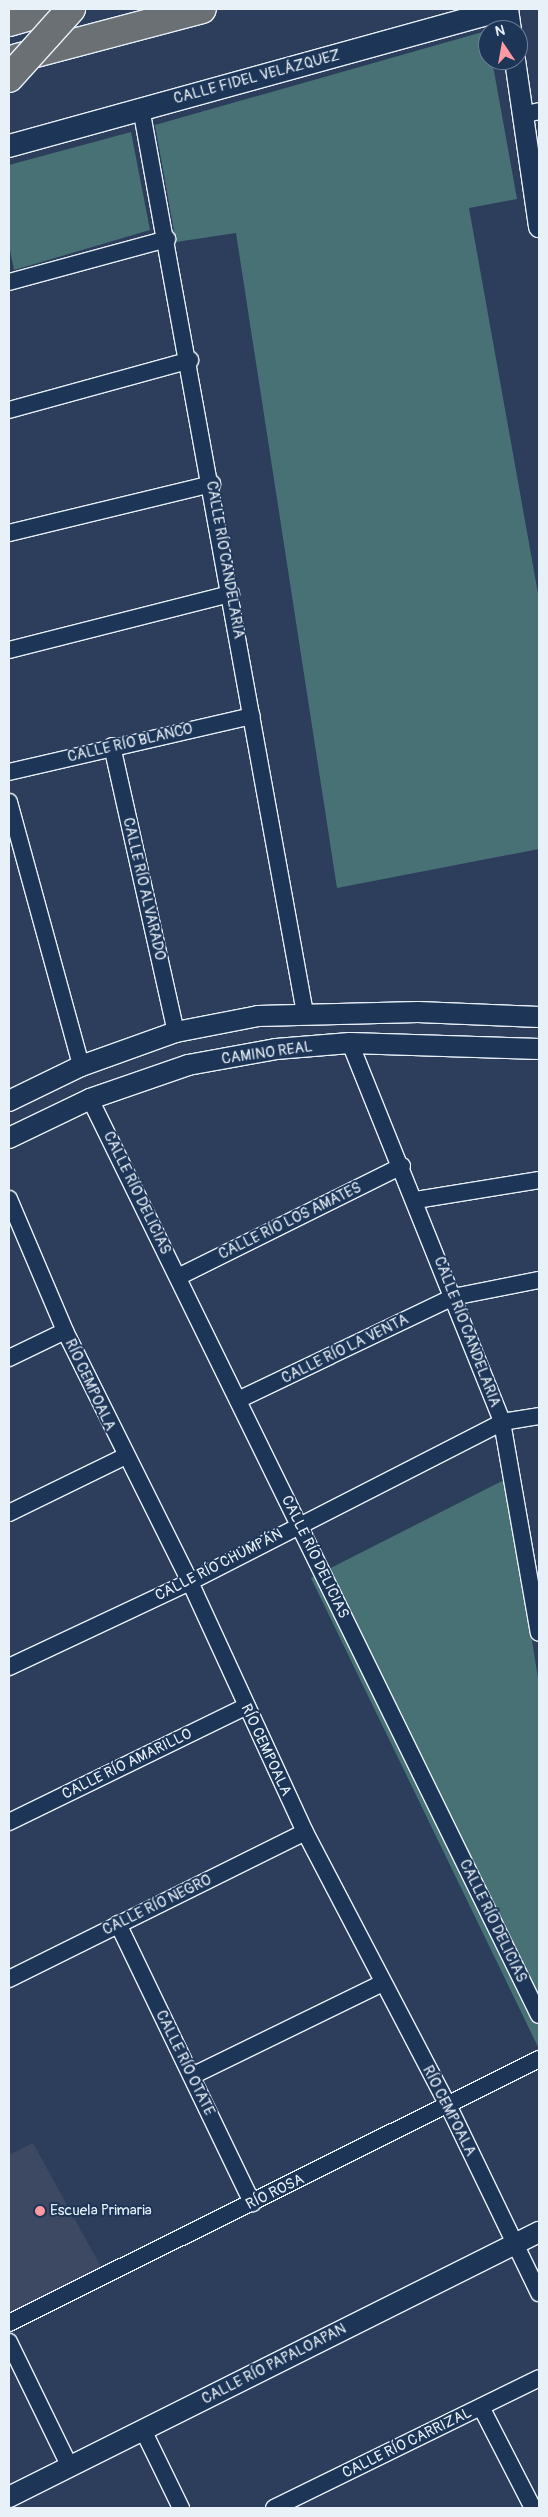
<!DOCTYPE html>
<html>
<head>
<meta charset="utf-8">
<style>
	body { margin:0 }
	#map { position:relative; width:548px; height:2517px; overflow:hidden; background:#2c3e5c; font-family:Pangolin,sans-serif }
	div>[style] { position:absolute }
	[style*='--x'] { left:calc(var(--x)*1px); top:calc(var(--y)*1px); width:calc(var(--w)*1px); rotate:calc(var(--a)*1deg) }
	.built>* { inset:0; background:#3d4962 }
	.green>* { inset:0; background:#487176 }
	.roads { filter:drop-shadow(1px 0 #e8f1f8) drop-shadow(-1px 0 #e8f1f8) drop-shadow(0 1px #e8f1f8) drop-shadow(0 -1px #e8f1f8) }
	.minor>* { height:16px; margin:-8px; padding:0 8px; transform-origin:8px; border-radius:8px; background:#1d3557 }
	.tertiary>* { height:20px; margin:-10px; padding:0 10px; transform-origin:10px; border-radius:10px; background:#1d3557 }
	.secondary>* { height:22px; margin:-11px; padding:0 11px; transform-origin:11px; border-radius:11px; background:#1d3557 }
	.motorway>* { height:28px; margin:-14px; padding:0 14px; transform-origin:14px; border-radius:14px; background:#6b7074 }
	.bridges { filter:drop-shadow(1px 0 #e8f1f8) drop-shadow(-1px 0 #e8f1f8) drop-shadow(0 1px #e8f1f8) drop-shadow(0 -1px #e8f1f8) }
	.motorway-bridge>* { height:28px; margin:-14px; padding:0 14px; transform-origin:14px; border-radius:14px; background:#6b7074 }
	.dots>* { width:14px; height:14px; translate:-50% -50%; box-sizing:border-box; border:2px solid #1d3557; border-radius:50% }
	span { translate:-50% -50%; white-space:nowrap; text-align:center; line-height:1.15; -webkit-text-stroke:4px #1d3557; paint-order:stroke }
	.street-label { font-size:15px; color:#e8f1f8 }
	.poi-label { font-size:15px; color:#e8f1f8 }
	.left { translate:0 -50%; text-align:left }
	.frame { position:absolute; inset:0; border:10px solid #e8f1f8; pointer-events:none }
	.north { position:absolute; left:478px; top:20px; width:50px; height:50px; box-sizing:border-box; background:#1d3557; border:1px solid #6e8097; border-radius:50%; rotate:348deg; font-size:14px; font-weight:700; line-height:20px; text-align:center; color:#e8f1f8 }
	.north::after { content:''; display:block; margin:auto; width:18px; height:22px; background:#ff9aa2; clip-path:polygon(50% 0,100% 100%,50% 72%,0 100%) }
</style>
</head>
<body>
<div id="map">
	<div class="built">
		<div style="clip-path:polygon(33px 2143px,101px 2267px,10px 2315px,9px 2155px)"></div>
	</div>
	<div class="green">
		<div style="clip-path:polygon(486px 31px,488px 60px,492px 60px,517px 199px,469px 208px,539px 599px,539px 849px,337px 888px,236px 233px,176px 242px,155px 125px)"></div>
		<div style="clip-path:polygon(131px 132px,150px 230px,14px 270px,9px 245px,9px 165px)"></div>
		<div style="clip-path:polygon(506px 1479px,539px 1684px,539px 2049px,311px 1578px)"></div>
	</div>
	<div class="roads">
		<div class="minor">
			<div style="--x:141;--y:108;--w:920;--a:79.73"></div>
			<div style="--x:522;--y:115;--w:17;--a:-13"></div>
			<div style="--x:9;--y:282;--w:164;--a:-15.2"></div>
			<div style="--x:9;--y:410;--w:188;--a:-15.4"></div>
			<div style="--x:9;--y:533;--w:209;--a:-13.6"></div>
			<div style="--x:9;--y:650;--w:229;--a:-14.2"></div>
			<div style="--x:112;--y:746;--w:293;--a:77.4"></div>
			<div style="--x:9;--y:772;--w:249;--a:-13"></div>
			<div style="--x:9;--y:802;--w:274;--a:74.7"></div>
			<div style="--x:350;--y:1043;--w:408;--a:68.1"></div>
			<div style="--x:502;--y:1422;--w:214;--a:80.1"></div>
			<div style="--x:90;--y:1099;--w:1020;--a:63.89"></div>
			<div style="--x:9;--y:1199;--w:143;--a:67"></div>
			<div style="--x:65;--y:1331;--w:280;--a:63.5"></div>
			<div style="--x:190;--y:1582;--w:275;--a:65.3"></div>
			<div style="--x:305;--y:1832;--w:308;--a:62.4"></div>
			<div style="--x:448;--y:2105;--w:209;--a:64.2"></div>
			<div style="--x:416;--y:1200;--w:125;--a:-9.2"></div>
			<div style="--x:178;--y:1277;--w:250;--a:-26.4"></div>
			<div style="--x:9;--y:1358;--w:62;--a:-25.7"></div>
			<div style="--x:238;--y:1400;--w:238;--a:-25.6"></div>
			<div style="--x:453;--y:1297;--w:88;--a:-11.2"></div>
			<div style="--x:9;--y:1513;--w:128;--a:-26"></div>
			<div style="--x:9;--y:1667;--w:200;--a:-25.2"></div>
			<div style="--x:190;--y:1582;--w:351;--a:-27.1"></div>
			<div style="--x:502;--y:1422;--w:37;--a:-9"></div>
			<div style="--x:9;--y:1822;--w:263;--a:-26"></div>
			<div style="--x:118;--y:1924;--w:310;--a:64.3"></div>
			<div style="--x:9;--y:1979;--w:330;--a:-26.4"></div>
			<div style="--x:192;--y:2076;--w:212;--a:-26"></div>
			<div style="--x:9;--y:2323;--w:592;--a:-26.48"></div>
			<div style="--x:9;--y:2342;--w:139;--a:64"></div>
			<div style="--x:481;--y:2407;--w:114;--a:62.8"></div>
			<div style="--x:143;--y:2430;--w:87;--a:64"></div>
			<div style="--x:274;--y:2508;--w:295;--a:-26.1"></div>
		</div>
		<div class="tertiary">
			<div style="--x:508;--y:9;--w:21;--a:82"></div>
			<div style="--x:515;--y:60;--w:169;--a:81.8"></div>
			<div style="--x:9;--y:1101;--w:80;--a:-25.9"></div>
			<div style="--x:81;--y:1066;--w:101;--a:-19.7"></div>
			<div style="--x:176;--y:1032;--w:84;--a:-11"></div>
			<div style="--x:258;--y:1016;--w:160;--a:-1.4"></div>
			<div style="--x:418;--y:1012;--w:121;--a:2.4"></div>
			<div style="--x:9;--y:1138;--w:90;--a:-25.7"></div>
			<div style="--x:90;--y:1099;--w:104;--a:-19.1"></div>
			<div style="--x:188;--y:1065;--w:89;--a:-10.3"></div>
			<div style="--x:276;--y:1049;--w:74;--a:-4.6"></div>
			<div style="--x:350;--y:1043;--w:189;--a:1.8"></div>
			<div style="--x:9;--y:2497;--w:593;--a:-26.57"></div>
		</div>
		<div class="secondary">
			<div style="--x:9;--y:146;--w:515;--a:-15.44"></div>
		</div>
		<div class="motorway">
			<div style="--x:9;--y:22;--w:47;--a:-16.1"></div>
			<div style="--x:17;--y:58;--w:191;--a:-14.8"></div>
		</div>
	</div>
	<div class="bridges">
		<div class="motorway-bridge">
			<div style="--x:9;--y:78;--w:93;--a:-48.1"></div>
		</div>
	</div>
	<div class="dots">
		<div style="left:40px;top:2211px;background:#ff9aa2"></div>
	</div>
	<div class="street-label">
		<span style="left:257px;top:77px;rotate:-15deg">CALLE FIDEL VELÁZQUEZ</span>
		<span style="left:225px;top:560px;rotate:80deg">CALLE RÍO CANDELARIA</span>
		<span style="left:130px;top:743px;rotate:-13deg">CALLE RÍO BLANCO</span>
		<span style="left:144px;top:889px;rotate:77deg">CALLE RÍO ALVARADO</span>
		<span style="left:267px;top:1053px;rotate:-8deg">CAMINO REAL</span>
		<span style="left:137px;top:1193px;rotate:64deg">CALLE RÍO DELICIAS</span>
		<span style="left:290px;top:1221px;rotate:-26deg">CALLE RÍO LOS AMATES</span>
		<span style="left:467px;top:1332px;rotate:69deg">CALLE RÍO CANDELARIA</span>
		<span style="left:345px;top:1349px;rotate:-26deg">CALLE RÍO LA VENTA</span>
		<span style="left:90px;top:1385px;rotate:65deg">RÍO CEMPOALA</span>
		<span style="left:315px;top:1557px;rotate:64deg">CALLE RÍO DELICIAS</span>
		<span style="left:219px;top:1565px;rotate:-27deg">CALLE RÍO CHUMPÁN</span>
		<span style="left:266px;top:1750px;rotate:65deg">RÍO CEMPOALA</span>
		<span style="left:127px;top:1764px;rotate:-26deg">CALLE RÍO AMARILLO</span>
		<span style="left:157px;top:1905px;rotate:-26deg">CALLE RÍO NEGRO</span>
		<span style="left:493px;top:1921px;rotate:64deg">CALLE RÍO DELICIAS</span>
		<span style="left:185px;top:2063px;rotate:64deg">CALLE RÍO OTATE</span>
		<span style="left:449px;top:2111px;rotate:63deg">RÍO CEMPOALA</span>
		<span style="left:275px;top:2192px;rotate:-26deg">RÍO ROSA</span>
		<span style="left:274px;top:2364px;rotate:-27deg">CALLE RÍO PAPALOAPAN</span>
		<span style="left:407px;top:2443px;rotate:-26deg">CALLE RÍO CARRIZAL</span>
	</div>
	<div class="poi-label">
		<span class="left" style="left:50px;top:2211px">Escuela Primaria</span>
	</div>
	<div class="frame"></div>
	<div class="north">N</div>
</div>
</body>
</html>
